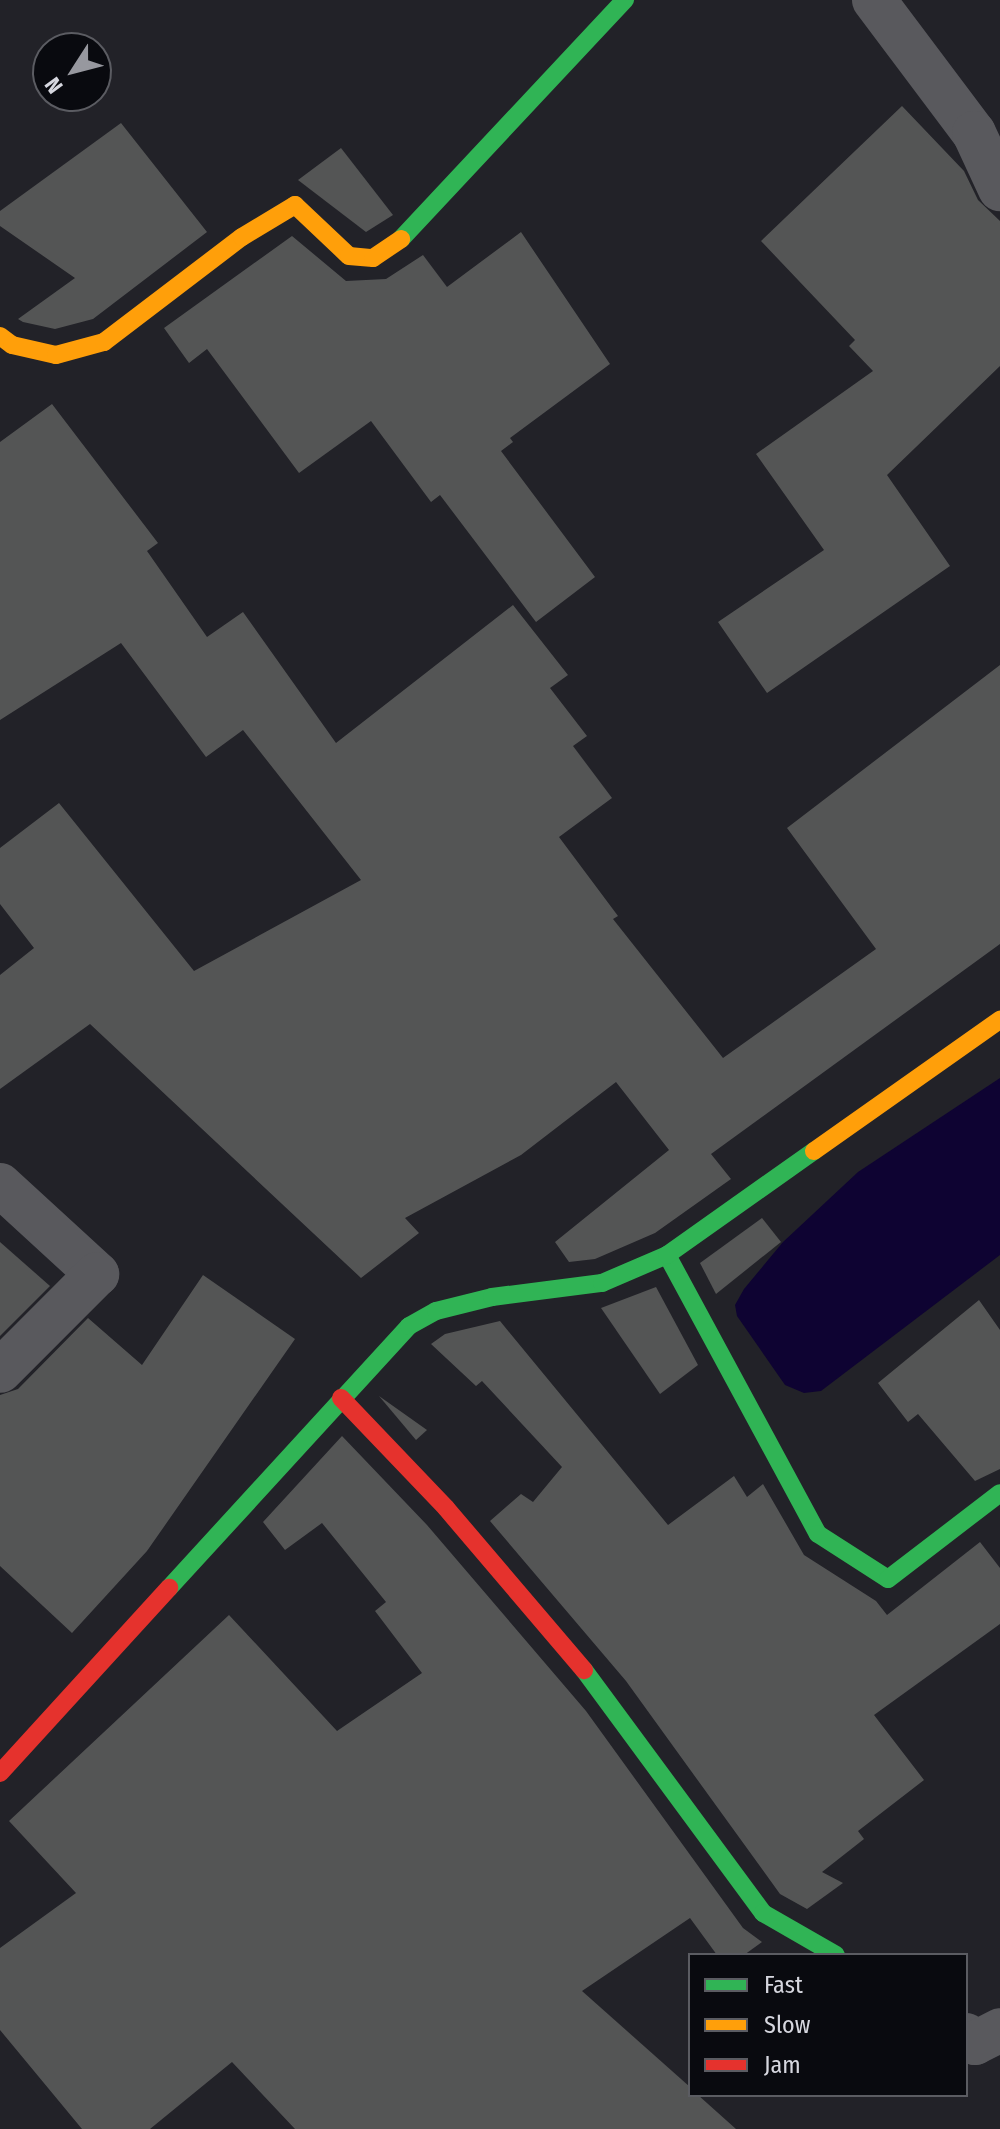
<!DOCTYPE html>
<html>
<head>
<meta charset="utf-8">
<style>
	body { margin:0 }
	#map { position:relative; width:1000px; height:2129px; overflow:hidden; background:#222228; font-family:"Fira Sans Condensed",sans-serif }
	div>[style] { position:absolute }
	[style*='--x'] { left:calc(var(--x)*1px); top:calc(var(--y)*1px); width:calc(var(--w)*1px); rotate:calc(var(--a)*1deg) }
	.water>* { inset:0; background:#0e0332 }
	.building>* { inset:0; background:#545555 }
	.street>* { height:44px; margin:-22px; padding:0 22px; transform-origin:22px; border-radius:22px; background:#59595d }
	.fast>* { height:18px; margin:-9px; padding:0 9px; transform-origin:9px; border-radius:9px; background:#30b455 }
	.slow>* { height:18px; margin:-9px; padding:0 9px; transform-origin:9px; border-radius:9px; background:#ff9f0a }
	.jam>* { height:18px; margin:-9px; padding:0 9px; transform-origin:9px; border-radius:9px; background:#e5322d }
	span { translate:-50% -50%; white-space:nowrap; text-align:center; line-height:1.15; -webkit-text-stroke:8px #090a0f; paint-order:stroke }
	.legend { position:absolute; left:688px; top:1953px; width:280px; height:144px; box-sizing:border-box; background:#090a0f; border:2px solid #5b5c62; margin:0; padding:10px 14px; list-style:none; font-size:24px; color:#d6d7df }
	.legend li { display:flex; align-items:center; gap:16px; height:40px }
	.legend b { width:40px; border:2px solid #5b5c62 }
	.north { position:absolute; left:32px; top:32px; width:80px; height:80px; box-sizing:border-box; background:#090a0f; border:2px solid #5b5c62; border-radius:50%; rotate:234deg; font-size:22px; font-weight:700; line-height:32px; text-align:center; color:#d6d7df }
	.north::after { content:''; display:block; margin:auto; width:28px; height:36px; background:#97989f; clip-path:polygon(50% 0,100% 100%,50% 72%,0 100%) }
</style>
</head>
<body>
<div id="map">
	<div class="water">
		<div style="clip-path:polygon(1000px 1078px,1000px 1255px,821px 1391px,804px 1393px,785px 1385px,737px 1316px,735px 1305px,744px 1289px,783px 1242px,858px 1172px)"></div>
	</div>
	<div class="building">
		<div style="clip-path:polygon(902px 106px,964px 171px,978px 200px,1000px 221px,1000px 366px,887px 475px,950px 566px,767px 693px,718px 622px,824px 550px,756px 454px,873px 371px,849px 346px,855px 340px,761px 241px)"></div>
		<div style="clip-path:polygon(121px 123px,207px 232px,93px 319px,55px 329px,23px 322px,18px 319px,75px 278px,0 226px,0 211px)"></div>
		<div style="clip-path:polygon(341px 148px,393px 215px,366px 232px,298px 180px)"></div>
		<div style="clip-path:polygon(521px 232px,610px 364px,510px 438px,513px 442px,501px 451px,595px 577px,536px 622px,440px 495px,431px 502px,371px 421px,299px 473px,207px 349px,189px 363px,164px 328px,292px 236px,346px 281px,386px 279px,423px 255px,447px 287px)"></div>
		<div style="clip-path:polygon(52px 404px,158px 543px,147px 551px,207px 637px,243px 612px,336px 743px,513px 605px,568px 675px,550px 688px,587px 736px,573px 746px,612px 798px,559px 837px,618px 916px,613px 919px,723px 1058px,876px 949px,787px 828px,1000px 665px,1000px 944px,711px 1154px,731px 1179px,655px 1233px,595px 1259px,569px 1262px,555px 1242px,669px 1150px,616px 1082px,521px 1155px,405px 1218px,419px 1233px,361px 1278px,90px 1024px,0 1089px,0 975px,34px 948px,0 904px,0 848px,59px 803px,194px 971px,361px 880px,243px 730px,206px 757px,121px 643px,0 720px,0 442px)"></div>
		<div style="clip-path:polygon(762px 1218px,781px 1242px,716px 1294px,700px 1263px)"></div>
		<div style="clip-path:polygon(0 1242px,50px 1286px,0 1336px)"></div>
		<div style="clip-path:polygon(203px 1275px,295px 1339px,147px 1551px,72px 1633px,0 1566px,0 1395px,18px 1389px,88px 1318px,142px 1365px)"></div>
		<div style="clip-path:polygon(656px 1287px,698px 1365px,660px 1394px,601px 1308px)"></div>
		<div style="clip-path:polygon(979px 1300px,1000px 1330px,1000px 1469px,975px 1481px,918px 1414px,908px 1422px,878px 1383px)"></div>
		<div style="clip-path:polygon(500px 1321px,668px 1525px,734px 1476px,747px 1497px,763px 1484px,804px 1555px,876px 1601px,887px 1615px,980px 1542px,1000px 1568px,1000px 1624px,874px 1715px,924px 1780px,858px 1831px,864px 1839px,822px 1872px,843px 1883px,807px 1909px,780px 1894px,626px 1681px,490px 1521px,521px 1494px,533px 1502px,562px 1467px,482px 1381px,476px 1386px,431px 1344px,445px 1334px)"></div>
		<div style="clip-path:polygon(379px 1396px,427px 1430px,416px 1440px)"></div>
		<div style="clip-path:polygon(342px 1436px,427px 1525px,586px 1711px,743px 1928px,762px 1942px,744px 1955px,717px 1955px,690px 1918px,582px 1991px,690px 2087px,690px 2095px,698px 2095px,736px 2129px,295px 2129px,232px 2062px,150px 2129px,82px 2129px,0 2030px,0 1948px,76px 1893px,9px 1821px,229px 1615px,337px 1731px,422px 1673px,375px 1611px,386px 1602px,322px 1523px,285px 1550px,263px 1522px)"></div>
	</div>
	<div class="street">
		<div style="--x:874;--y:0;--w:166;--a:53.1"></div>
		<div style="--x:974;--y:133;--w:62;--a:65.1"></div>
		<div style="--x:0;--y:1185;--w:132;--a:42.5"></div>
		<div style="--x:97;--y:1274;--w:137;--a:135"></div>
		<div style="--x:966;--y:2035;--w:12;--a:42"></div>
		<div style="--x:975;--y:2043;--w:28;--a:-27"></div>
	</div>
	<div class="fast">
		<div style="--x:401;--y:239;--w:328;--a:-46.9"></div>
		<div style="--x:667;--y:1255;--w:317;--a:61.6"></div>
		<div style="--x:818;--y:1534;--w:83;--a:32.7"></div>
		<div style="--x:888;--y:1579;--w:141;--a:-37.5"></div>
		<div style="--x:169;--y:1588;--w:355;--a:-47.5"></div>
		<div style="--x:409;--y:1326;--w:31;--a:-29"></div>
		<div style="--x:436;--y:1311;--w:58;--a:-14"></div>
		<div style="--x:492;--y:1297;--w:111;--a:-7.3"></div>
		<div style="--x:602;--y:1283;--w:71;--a:-23.3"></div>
		<div style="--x:667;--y:1255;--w:180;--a:-35.3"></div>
		<div style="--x:584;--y:1670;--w:302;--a:53.6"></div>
		<div style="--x:763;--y:1913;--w:84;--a:29.9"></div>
	</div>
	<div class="slow">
		<div style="--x:0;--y:336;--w:15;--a:37"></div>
		<div style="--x:12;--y:345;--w:45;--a:12.8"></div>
		<div style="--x:56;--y:355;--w:50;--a:-15.2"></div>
		<div style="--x:104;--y:342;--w:173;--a:-37.3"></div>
		<div style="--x:242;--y:237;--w:62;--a:-31.1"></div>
		<div style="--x:295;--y:205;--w:74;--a:43.4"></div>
		<div style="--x:349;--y:256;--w:24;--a:5"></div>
		<div style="--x:373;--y:258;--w:34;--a:-34"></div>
		<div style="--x:814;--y:1151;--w:228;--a:-35.2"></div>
	</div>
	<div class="jam">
		<div style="--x:341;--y:1398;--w:152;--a:46.3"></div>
		<div style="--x:446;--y:1508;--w:213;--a:49.6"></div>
		<div style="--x:0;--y:1773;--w:251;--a:-47.6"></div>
	</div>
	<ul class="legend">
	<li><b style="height:10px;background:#30b455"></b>Fast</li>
	<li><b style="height:10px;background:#ff9f0a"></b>Slow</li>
	<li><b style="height:10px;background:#e5322d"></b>Jam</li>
	</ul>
	<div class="north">N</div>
</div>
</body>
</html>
